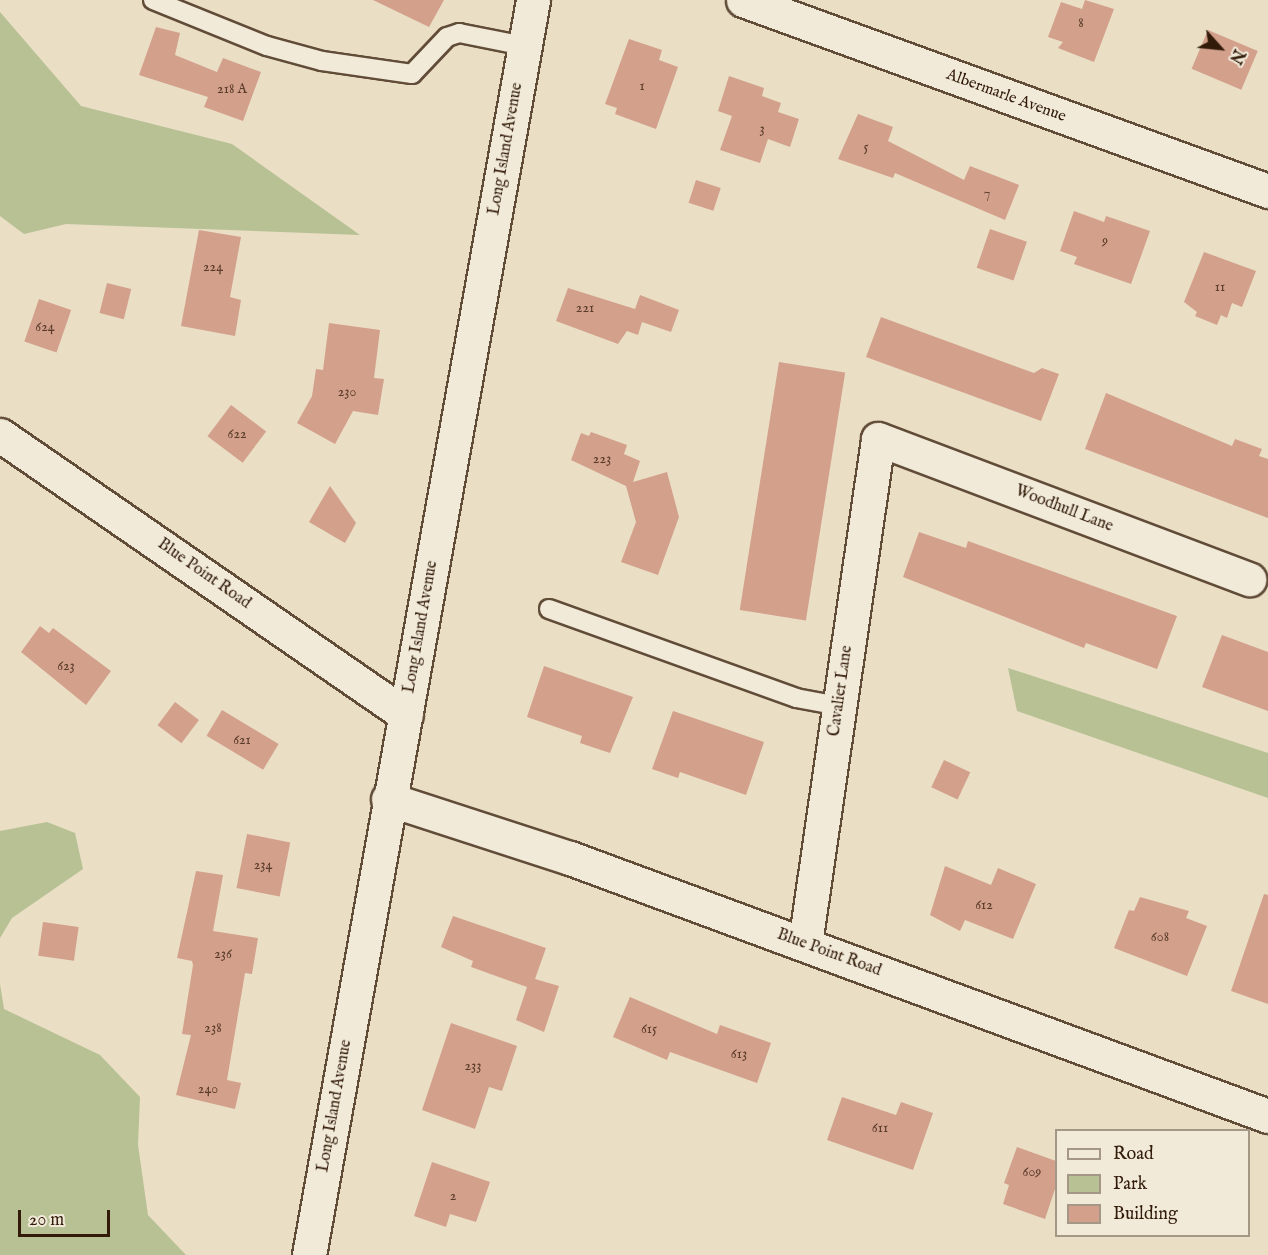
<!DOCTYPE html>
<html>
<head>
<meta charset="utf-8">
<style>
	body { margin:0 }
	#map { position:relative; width:1268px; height:1255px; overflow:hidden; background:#eadec5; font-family:"IM FELL English",serif }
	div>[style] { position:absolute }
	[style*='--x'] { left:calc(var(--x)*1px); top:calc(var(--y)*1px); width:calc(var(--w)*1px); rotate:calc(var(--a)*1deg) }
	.green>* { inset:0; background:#b7c194 }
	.building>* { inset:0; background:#d3a08c; transform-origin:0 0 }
	.roads { filter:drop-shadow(2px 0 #614c38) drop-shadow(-2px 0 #614c38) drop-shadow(0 2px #614c38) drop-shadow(0 -2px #614c38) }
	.lane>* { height:18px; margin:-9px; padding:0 9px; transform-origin:9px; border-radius:9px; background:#f1ead9 }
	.street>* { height:33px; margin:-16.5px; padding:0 16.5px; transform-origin:16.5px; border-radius:16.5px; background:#f1ead9 }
	.secondary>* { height:33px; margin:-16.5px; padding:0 16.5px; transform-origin:16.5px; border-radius:16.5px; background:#f1ead9 }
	span { translate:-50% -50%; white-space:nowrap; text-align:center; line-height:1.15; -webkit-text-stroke:4.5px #f1ead9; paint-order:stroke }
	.number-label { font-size:14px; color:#5b3c2a }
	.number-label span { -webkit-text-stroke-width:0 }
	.street-label { font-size:16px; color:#331b09 }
	.legend { position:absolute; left:1055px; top:1129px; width:195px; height:108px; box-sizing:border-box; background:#f1ead9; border:2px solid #a59786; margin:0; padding:8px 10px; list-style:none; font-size:18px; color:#331b09 }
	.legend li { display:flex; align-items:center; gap:12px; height:30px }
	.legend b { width:30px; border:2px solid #a59786 }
	.north { position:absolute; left:1190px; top:18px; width:60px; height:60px; -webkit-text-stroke:4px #f1ead9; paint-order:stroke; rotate:117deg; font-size:16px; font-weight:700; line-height:24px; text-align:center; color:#331b09 }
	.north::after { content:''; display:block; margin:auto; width:21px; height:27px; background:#331b09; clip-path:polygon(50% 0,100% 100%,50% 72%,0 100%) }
	.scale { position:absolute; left:18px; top:1210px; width:92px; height:27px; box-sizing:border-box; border:3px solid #331b09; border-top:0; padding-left:8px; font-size:18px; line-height:21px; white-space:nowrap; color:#331b09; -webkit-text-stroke:4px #f1ead9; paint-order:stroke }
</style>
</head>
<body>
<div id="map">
	<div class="green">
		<div style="clip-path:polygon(0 12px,81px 106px,232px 144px,360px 235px,66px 224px,24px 234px,0 216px)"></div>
		<div style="clip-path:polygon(1008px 668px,1268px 753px,1268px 798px,1017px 711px)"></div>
		<div style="clip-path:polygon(47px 822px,75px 833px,83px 869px,12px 918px,0 938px,0 831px)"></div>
		<div style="clip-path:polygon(0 984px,4px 1009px,100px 1055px,140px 1097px,138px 1145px,148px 1215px,186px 1255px,0 1255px)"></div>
	</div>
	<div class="building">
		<div style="clip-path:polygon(373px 0,444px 0,429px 27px)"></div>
		<div style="clip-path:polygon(1085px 0,1114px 9px,1094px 62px,1058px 48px,1063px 42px,1048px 37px,1061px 2px,1082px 9px)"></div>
		<div style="clip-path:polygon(156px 27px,180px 33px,175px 55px,217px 72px,223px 58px,261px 72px,243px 121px,204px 107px,208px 97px,139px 75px)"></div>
		<div style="left:1208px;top:30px;width:54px;height:42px;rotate:23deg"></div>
		<div style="clip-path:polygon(629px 39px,662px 50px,659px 60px,678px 67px,656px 129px,615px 114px,617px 108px,605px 104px)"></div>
		<div style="clip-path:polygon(729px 76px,764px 88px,762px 96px,781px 103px,778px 112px,799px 119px,790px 147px,768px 139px,760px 163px,720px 150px,732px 116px,718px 111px)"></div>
		<div style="clip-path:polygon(858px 114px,893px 127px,888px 141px,964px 180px,970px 166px,1019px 185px,1005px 220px,895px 173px,893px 178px,838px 159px)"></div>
		<div style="left:696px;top:180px;width:26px;height:24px;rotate:18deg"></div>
		<div style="clip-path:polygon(1074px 211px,1104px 222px,1106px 216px,1150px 231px,1131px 284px,1074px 264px,1077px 257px,1060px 251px)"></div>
		<div style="left:990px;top:229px;width:39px;height:41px;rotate:19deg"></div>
		<div style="clip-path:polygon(199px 230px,241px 237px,230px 297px,241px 300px,235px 336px,181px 326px)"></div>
		<div style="clip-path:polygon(1204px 252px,1256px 271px,1242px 307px,1232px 303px,1227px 318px,1221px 315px,1217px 325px,1195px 316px,1197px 312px,1184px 302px)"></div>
		<div style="left:107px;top:283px;width:25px;height:31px;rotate:14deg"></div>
		<div style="clip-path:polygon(568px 288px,635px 309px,640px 295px,679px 310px,671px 332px,642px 322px,638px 335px,627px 331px,618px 344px,556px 321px)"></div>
		<div style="left:39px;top:299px;width:34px;height:45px;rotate:19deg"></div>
		<div style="clip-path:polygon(881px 317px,1034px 373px,1042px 368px,1059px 374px,1041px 421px,866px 357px)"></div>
		<div style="clip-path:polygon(329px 323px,380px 330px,374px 378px,384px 379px,378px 415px,353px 411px,335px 444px,297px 423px,312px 396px,316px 369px,323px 370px)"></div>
		<div style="left:779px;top:362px;width:67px;height:251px;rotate:9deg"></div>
		<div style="clip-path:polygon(1106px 393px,1232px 446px,1235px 439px,1262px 449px,1259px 456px,1268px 459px,1268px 518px,1085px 449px)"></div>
		<div style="left:231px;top:405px;width:44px;height:39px;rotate:37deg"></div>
		<div style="clip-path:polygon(591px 432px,627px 445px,624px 454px,640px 461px,633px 482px,667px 472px,679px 517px,658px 575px,621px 562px,636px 522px,626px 486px,571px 460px,581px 433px,589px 436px)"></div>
		<div style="clip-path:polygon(330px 486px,356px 523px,345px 543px,309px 522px)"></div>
		<div style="clip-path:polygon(919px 532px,966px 548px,968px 541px,1177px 616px,1157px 669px,1086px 643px,1084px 648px,903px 577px)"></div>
		<div style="clip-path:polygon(40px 626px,49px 633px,53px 628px,111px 671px,86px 705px,21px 652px)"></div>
		<div style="clip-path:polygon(1222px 635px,1268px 652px,1268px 711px,1202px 687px)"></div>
		<div style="clip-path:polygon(544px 666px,633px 697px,610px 753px,580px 743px,582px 736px,527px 717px)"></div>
		<div style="left:175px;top:702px;width:30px;height:29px;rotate:37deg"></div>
		<div style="left:222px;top:710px;width:66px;height:30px;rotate:31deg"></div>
		<div style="clip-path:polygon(673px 711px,764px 742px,746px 795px,680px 772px,678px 778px,652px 769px)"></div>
		<div style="left:944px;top:760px;width:29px;height:30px;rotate:25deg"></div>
		<div style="left:247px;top:834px;width:44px;height:55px;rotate:11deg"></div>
		<div style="clip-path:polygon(945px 866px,991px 885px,998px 868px,1036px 884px,1013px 939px,965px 920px,960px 931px,930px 915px)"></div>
		<div style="clip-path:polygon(196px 871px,223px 875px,213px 931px,258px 938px,252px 974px,245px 973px,227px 1080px,241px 1083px,235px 1109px,176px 1095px,191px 1035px,182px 1034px,193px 965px,192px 961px,177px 958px)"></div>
		<div style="clip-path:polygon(1264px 894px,1268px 895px,1268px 1004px,1231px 991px)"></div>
		<div style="clip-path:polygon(1140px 897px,1189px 911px,1186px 918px,1207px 926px,1187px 976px,1114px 948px,1129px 910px,1134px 911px)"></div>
		<div style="clip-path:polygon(453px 916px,546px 948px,535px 979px,559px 986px,544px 1032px,516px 1020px,527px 987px,471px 967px,473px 961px,441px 947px)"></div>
		<div style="left:43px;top:922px;width:36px;height:34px;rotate:8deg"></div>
		<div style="clip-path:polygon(630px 997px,717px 1034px,720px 1025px,771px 1043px,757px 1083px,670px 1052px,667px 1060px,613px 1037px)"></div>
		<div style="clip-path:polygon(451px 1023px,517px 1046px,502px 1091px,489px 1087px,475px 1129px,422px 1110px)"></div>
		<div style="clip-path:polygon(842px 1097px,896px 1115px,901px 1102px,933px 1113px,913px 1170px,827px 1140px)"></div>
		<div style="clip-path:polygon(1017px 1147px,1056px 1161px,1056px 1186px,1045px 1219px,1003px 1204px,1009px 1185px,1004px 1183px)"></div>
		<div style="clip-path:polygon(432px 1162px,490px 1182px,476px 1222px,450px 1214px,446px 1227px,414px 1216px)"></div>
	</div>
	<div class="roads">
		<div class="lane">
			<div style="--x:153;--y:0;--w:123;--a:22"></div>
			<div style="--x:267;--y:46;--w:57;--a:15.3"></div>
			<div style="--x:322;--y:61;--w:91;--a:8.2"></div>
			<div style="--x:412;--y:74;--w:51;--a:-46.6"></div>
			<div style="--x:447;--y:37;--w:13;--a:-18"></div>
			<div style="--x:459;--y:33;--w:66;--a:11.3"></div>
			<div style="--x:549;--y:609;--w:263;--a:19.8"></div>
			<div style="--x:796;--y:698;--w:44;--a:10.5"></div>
		</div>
		<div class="street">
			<div style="--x:743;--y:0;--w:559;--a:19.99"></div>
			<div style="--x:805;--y:944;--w:510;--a:-81.77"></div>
			<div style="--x:878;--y:439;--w:397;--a:20.7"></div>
		</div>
		<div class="secondary">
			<div style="--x:0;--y:435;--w:493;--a:34.6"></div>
			<div style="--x:388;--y:799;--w:191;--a:18"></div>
			<div style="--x:570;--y:858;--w:744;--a:20.29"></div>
			<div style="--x:309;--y:1255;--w:1275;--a:-79.88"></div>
		</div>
	</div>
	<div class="number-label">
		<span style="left:1081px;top:23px">8</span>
		<span style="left:642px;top:86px">1</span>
		<span style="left:232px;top:89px">218 A</span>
		<span style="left:762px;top:129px">3</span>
		<span style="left:866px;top:147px">5</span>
		<span style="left:987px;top:193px">7</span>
		<span style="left:1105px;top:241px">9</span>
		<span style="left:213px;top:267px">224</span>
		<span style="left:1220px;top:287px">11</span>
		<span style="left:585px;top:308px">221</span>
		<span style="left:45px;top:327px">624</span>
		<span style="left:347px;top:392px">230</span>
		<span style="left:237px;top:434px">622</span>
		<span style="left:602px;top:459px">223</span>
		<span style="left:66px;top:666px">623</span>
		<span style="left:242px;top:740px">621</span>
		<span style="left:263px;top:865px">234</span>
		<span style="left:984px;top:905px">612</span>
		<span style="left:1160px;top:937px">608</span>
		<span style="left:223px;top:954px">236</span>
		<span style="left:213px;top:1028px">238</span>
		<span style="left:649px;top:1029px">615</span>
		<span style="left:739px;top:1054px">613</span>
		<span style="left:473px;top:1066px">233</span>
		<span style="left:208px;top:1089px">240</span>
		<span style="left:880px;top:1128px">611</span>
		<span style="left:1032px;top:1172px">609</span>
		<span style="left:453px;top:1196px">2</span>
	</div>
	<div class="street-label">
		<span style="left:1006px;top:96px;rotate:20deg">Albermarle Avenue</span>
		<span style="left:506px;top:149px;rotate:-80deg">Long Island Avenue</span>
		<span style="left:1064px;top:509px;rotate:21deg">Woodhull Lane</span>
		<span style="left:204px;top:574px;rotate:35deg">Blue Point Road</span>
		<span style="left:421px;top:627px;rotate:-80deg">Long Island Avenue</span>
		<span style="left:841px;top:691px;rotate:-82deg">Cavalier Lane</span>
		<span style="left:829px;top:953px;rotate:20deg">Blue Point Road</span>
		<span style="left:335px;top:1106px;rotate:-80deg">Long Island Avenue</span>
	</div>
	<ul class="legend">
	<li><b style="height:8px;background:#f1ead9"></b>Road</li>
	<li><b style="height:16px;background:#b7c194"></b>Park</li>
	<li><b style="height:16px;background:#d3a08c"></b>Building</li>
	</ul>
	<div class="north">N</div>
	<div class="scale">20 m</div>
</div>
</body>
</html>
